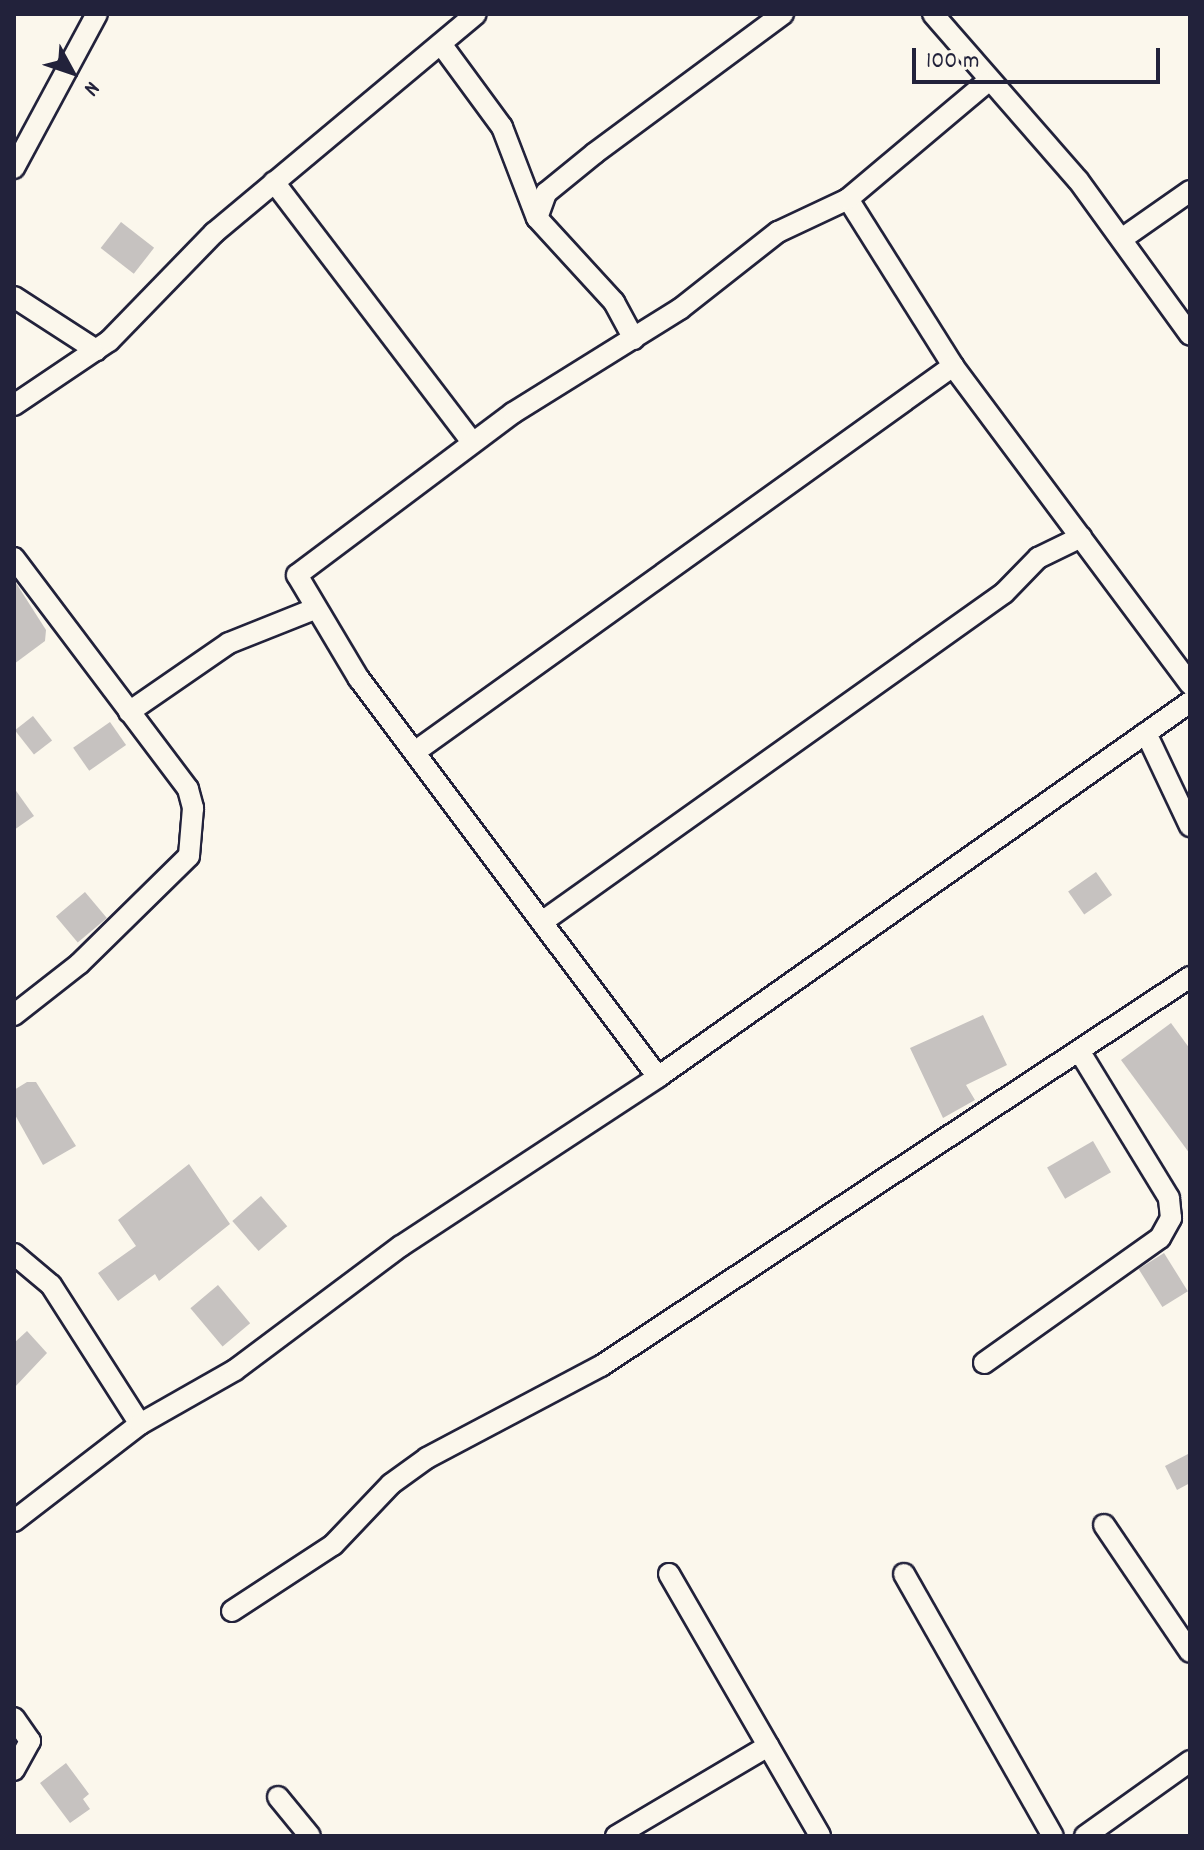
<!DOCTYPE html>
<html>
<head>
<meta charset="utf-8">
<style>
	body { margin:0 }
	#map { position:relative; width:1204px; height:1850px; overflow:hidden; background:#fbf7ec; font-family:Dekko,sans-serif }
	div>[style] { position:absolute }
	[style*='--x'] { left:calc(var(--x)*1px); top:calc(var(--y)*1px); width:calc(var(--w)*1px); rotate:calc(var(--a)*1deg) }
	.building>* { inset:0; background:#c6c2c0; transform-origin:0 0 }
	.roads { filter:drop-shadow(2px 0 #22223b) drop-shadow(-2px 0 #22223b) drop-shadow(0 2px #22223b) drop-shadow(0 -2px #22223b) }
	.minor>* { height:20px; margin:-10px; padding:0 10px; transform-origin:10px; border-radius:10px; background:#fbf7ec }
	span { translate:-50% -50%; white-space:nowrap; text-align:center; line-height:1.15; -webkit-text-stroke:6px #fbf7ec; paint-order:stroke }
	.frame { position:absolute; inset:0; border:16px solid #22223b; pointer-events:none }
	.north { position:absolute; left:32px; top:32px; width:80px; height:80px; -webkit-text-stroke:6px #fbf7ec; paint-order:stroke; rotate:130deg; font-size:22px; font-weight:700; line-height:32px; text-align:center; color:#22223b }
	.north::after { content:''; display:block; margin:auto; width:28px; height:36px; background:#22223b; clip-path:polygon(50% 0,100% 100%,50% 72%,0 100%) }
	.scale { position:absolute; left:912px; top:48px; width:248px; height:36px; box-sizing:border-box; border:4px solid #22223b; border-top:0; padding-left:10px; font-size:24px; line-height:28px; white-space:nowrap; color:#22223b; -webkit-text-stroke:6px #fbf7ec; paint-order:stroke }
</style>
</head>
<body>
<div id="map">
	<div class="building">
		<div style="left:121px;top:222px;width:42px;height:33px;rotate:38deg"></div>
		<div style="clip-path:polygon(16px 583px,46px 630px,45px 641px,14px 664px)"></div>
		<div style="left:33px;top:716px;width:31px;height:23px;rotate:52deg"></div>
		<div style="left:110px;top:722px;width:28px;height:45px;rotate:55deg"></div>
		<div style="clip-path:polygon(14px 788px,34px 816px,14px 830px)"></div>
		<div style="left:1096px;top:872px;width:28px;height:34px;rotate:55deg"></div>
		<div style="left:85px;top:892px;width:34px;height:38px;rotate:50deg"></div>
		<div style="clip-path:polygon(983px 1015px,1007px 1065px,966px 1085px,975px 1100px,943px 1118px,910px 1048px)"></div>
		<div style="clip-path:polygon(1171px 1023px,1190px 1049px,1190px 1154px,1121px 1060px)"></div>
		<div style="clip-path:polygon(27px 1082px,36px 1082px,76px 1146px,43px 1165px,14px 1113px,14px 1090px)"></div>
		<div style="left:1093px;top:1141px;width:36px;height:53px;rotate:60deg"></div>
		<div style="clip-path:polygon(189px 1164px,230px 1224px,159px 1281px,155px 1274px,118px 1301px,98px 1273px,136px 1246px,118px 1220px)"></div>
		<div style="left:261px;top:1196px;width:40px;height:38px;rotate:49deg"></div>
		<div style="left:1164px;top:1253px;width:45px;height:30px;rotate:58deg"></div>
		<div style="left:218px;top:1285px;width:50px;height:36px;rotate:50deg"></div>
		<div style="clip-path:polygon(27px 1331px,47px 1353px,14px 1388px,14px 1343px)"></div>
		<div style="clip-path:polygon(1190px 1453px,1190px 1483px,1177px 1490px,1165px 1466px)"></div>
		<div style="clip-path:polygon(66px 1763px,89px 1794px,83px 1799px,90px 1809px,70px 1823px,40px 1783px)"></div>
	</div>
	<div class="roads">
		<div class="minor">
			<div style="--x:933;--y:14;--w:220;--a:48.9"></div>
			<div style="--x:1078;--y:180;--w:191;--a:54.1"></div>
			<div style="--x:441;--y:44;--w:103;--a:53.7"></div>
			<div style="--x:502;--y:127;--w:97;--a:69"></div>
			<div style="--x:537;--y:218;--w:114;--a:47.5"></div>
			<div style="--x:614;--y:302;--w:42;--a:61.6"></div>
			<div style="--x:14;--y:168;--w:175;--a:-61.7"></div>
			<div style="--x:274;--y:182;--w:327;--a:52.7"></div>
			<div style="--x:848;--y:199;--w:197;--a:57.8"></div>
			<div style="--x:953;--y:366;--w:397;--a:53.3"></div>
			<div style="--x:537;--y:218;--w:27;--a:-70"></div>
			<div style="--x:546;--y:193;--w:63;--a:-39.2"></div>
			<div style="--x:595;--y:153;--w:234;--a:-36.5"></div>
			<div style="--x:1123;--y:238;--w:82;--a:-35"></div>
			<div style="--x:14;--y:297;--w:98;--a:32.9"></div>
			<div style="--x:14;--y:405;--w:115;--a:-34"></div>
			<div style="--x:109;--y:341;--w:151;--a:-45.8"></div>
			<div style="--x:214;--y:233;--w:341;--a:-39.9"></div>
			<div style="--x:14;--y:558;--w:289;--a:53"></div>
			<div style="--x:188;--y:789;--w:20;--a:75"></div>
			<div style="--x:193;--y:808;--w:48;--a:94.8"></div>
			<div style="--x:189;--y:856;--w:154;--a:135.5"></div>
			<div style="--x:79;--y:964;--w:83;--a:141.9"></div>
			<div style="--x:129;--y:712;--w:121;--a:-34.6"></div>
			<div style="--x:229;--y:643;--w:89;--a:-21.7"></div>
			<div style="--x:1146;--y:733;--w:103;--a:64.7"></div>
			<div style="--x:416;--y:751;--w:661;--a:-35.64"></div>
			<div style="--x:542;--y:922;--w:567;--a:-35.46"></div>
			<div style="--x:1004;--y:593;--w:49;--a:-45.8"></div>
			<div style="--x:1038;--y:558;--w:48;--a:-26"></div>
			<div style="--x:658;--y:1077;--w:498;--a:-126.9"></div>
			<div style="--x:359;--y:679;--w:121;--a:-120.8"></div>
			<div style="--x:297;--y:575;--w:270;--a:-36.9"></div>
			<div style="--x:513;--y:413;--w:197;--a:-31.9"></div>
			<div style="--x:680;--y:309;--w:125;--a:-38.2"></div>
			<div style="--x:778;--y:232;--w:77;--a:-25.2"></div>
			<div style="--x:848;--y:199;--w:182;--a:-40.1"></div>
			<div style="--x:14;--y:1254;--w:48;--a:40"></div>
			<div style="--x:51;--y:1285;--w:165;--a:57.4"></div>
			<div style="--x:984;--y:1363;--w:216;--a:-35.4"></div>
			<div style="--x:1160;--y:1238;--w:23;--a:-61"></div>
			<div style="--x:1171;--y:1218;--w:20;--a:-96"></div>
			<div style="--x:1169;--y:1198;--w:169;--a:-121.4"></div>
			<div style="--x:14;--y:1521;--w:159;--a:-37.6"></div>
			<div style="--x:140;--y:1424;--w:109;--a:-29.6"></div>
			<div style="--x:235;--y:1370;--w:207;--a:-36.8"></div>
			<div style="--x:401;--y:1246;--w:308;--a:-33.3"></div>
			<div style="--x:658;--y:1077;--w:651;--a:-35.18"></div>
			<div style="--x:1104;--y:1525;--w:153;--a:55.9"></div>
			<div style="--x:669;--y:1574;--w:302;--a:60"></div>
			<div style="--x:904;--y:1574;--w:301;--a:60.4"></div>
			<div style="--x:232;--y:1611;--w:121;--a:-33.2"></div>
			<div style="--x:333;--y:1545;--w:84;--a:-46.4"></div>
			<div style="--x:391;--y:1484;--w:44;--a:-35.8"></div>
			<div style="--x:427;--y:1458;--w:197;--a:-27.9"></div>
			<div style="--x:601;--y:1366;--w:706;--a:-33.44"></div>
			<div style="--x:14;--y:1718;--w:28;--a:55"></div>
			<div style="--x:30;--y:1741;--w:33;--a:119"></div>
			<div style="--x:278;--y:1797;--w:50;--a:50.6"></div>
			<div style="--x:616;--y:1836;--w:177;--a:-30.6"></div>
			<div style="--x:1085;--y:1836;--w:129;--a:-35.5"></div>
		</div>
	</div>
	<div class="frame"></div>
	<div class="north">N</div>
	<div class="scale">100 m</div>
</div>
</body>
</html>
